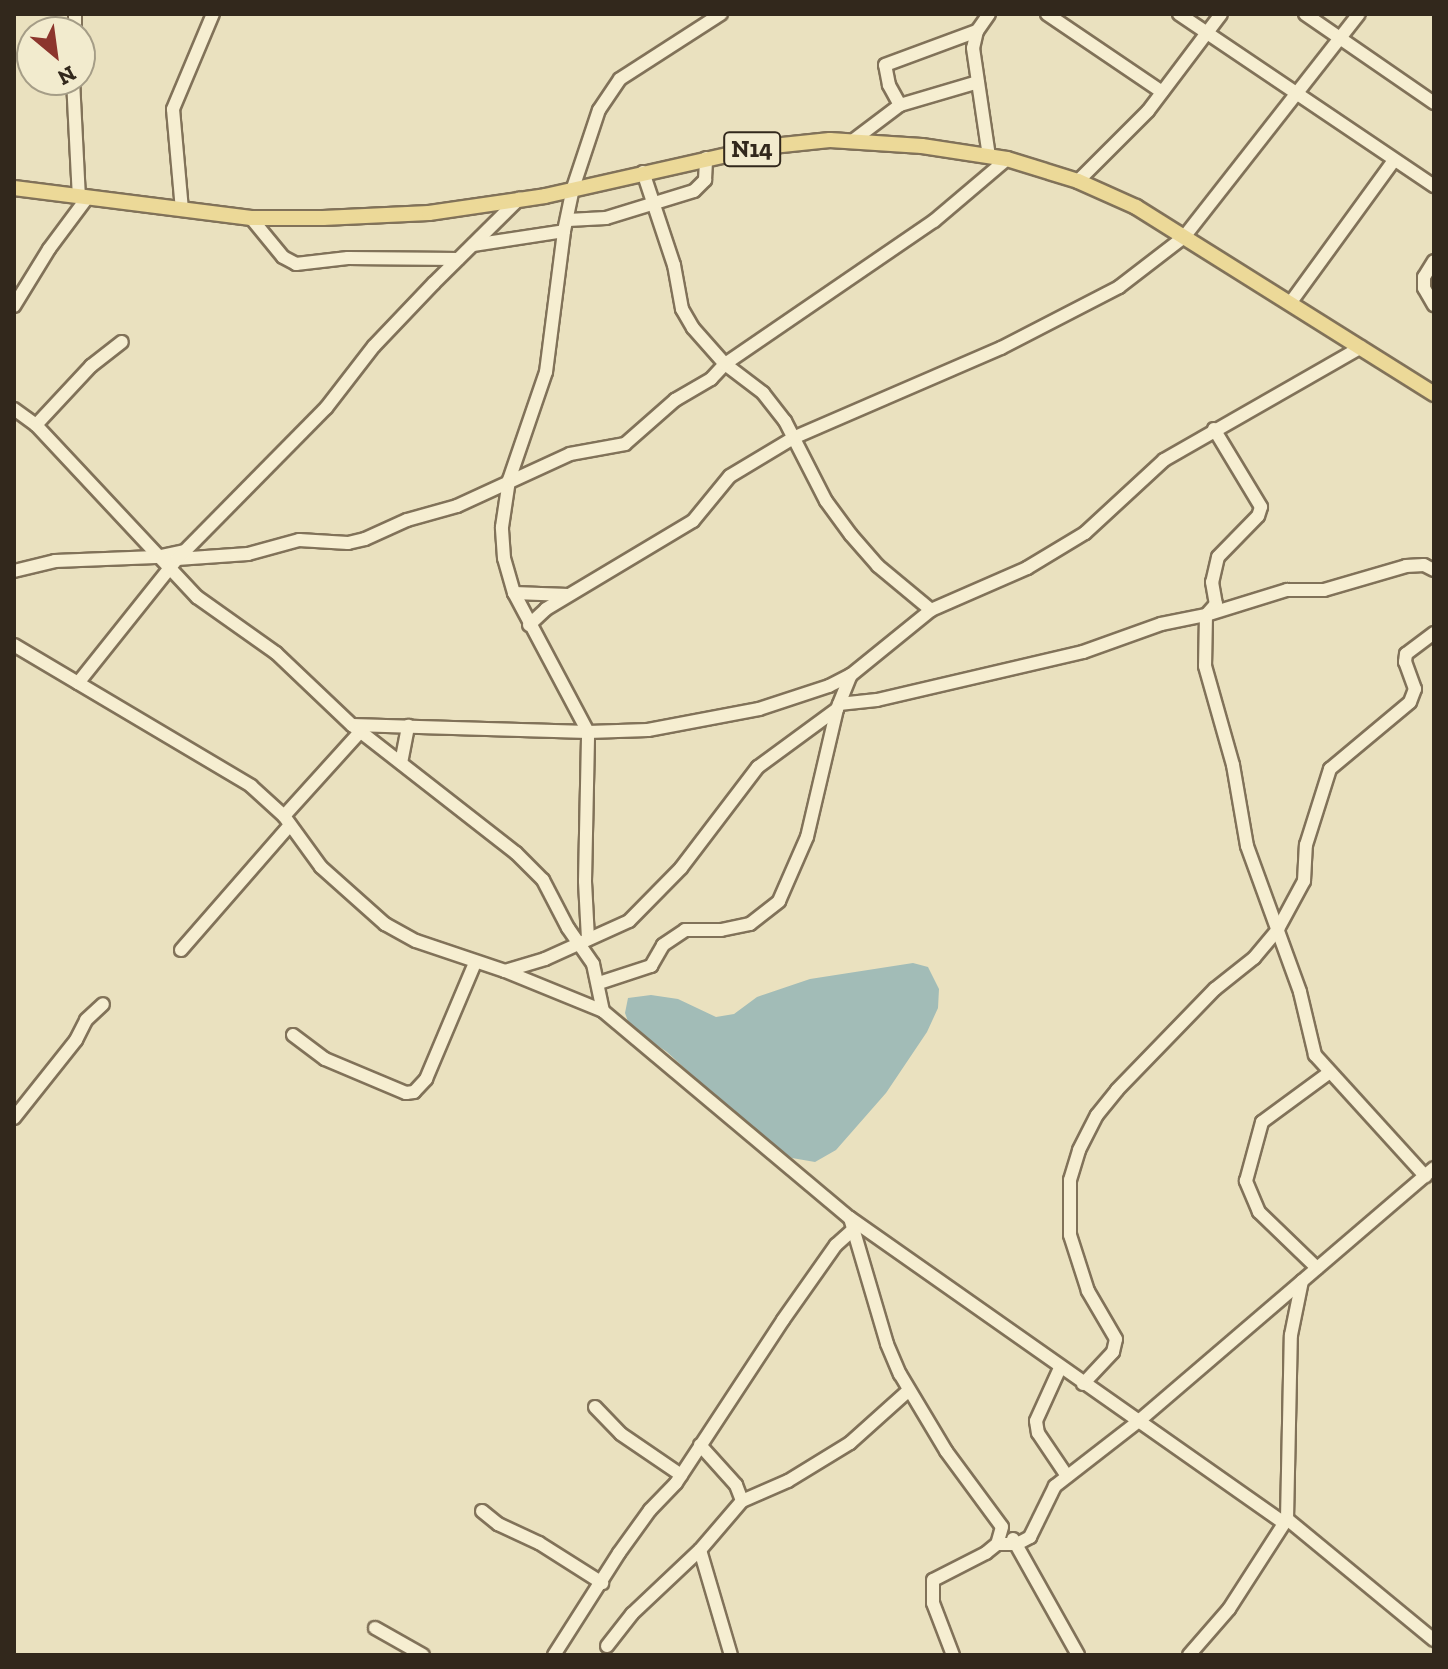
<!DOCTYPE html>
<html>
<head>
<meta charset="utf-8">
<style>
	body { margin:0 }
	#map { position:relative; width:1448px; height:1669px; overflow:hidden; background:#eae1bf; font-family:"Zilla Slab",serif }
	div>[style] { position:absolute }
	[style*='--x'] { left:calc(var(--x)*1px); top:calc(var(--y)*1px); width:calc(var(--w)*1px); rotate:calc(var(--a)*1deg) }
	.water>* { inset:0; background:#a2bcb7 }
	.roads { filter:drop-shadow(2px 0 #817259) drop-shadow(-2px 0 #817259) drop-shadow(0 2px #817259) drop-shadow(0 -2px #817259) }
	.minor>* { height:12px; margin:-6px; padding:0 6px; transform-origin:6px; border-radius:6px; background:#f6eed1 }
	.major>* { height:14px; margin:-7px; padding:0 7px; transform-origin:7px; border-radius:7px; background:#ecd998 }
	span { translate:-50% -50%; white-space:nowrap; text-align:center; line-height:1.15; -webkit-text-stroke:8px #f2ebce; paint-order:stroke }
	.shield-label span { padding:2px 6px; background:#f2ebce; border:2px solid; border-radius:6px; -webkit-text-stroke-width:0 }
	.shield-label { font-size:24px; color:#32281c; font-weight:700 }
	.frame { position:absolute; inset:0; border:16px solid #32281c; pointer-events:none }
	.north { position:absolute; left:16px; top:16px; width:80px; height:80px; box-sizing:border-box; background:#f2ebce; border:2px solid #a59d87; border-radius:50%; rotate:151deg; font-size:22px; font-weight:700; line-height:32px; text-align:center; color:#32281c }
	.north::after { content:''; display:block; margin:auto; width:28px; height:36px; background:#8c352d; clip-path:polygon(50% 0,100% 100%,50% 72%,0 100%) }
</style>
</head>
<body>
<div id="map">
	<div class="water">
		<div style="clip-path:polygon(913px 963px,928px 967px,939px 989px,938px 1008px,927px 1032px,886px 1093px,836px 1150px,815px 1162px,792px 1158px,765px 1142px,667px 1052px,630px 1027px,625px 1013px,628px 998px,651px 995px,678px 999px,716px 1017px,734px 1014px,757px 997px,810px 979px)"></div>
	</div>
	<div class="roads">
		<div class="minor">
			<div style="--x:989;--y:14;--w:21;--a:125"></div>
			<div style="--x:977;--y:31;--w:17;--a:103"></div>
			<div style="--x:973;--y:48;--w:109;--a:81.6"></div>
			<div style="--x:1047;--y:14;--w:139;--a:34.1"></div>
			<div style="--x:1179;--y:14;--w:308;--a:34"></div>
			<div style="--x:1305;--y:14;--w:157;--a:34.6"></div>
			<div style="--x:75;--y:32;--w:18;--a:-90"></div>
			<div style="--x:73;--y:80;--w:117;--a:87.1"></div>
			<div style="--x:900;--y:105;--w:23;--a:-119"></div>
			<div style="--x:889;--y:85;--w:20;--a:-101"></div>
			<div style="--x:885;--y:65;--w:98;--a:-20.3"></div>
			<div style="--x:851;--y:142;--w:61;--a:-37.1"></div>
			<div style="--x:900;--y:105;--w:81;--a:-16.4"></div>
			<div style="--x:643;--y:172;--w:98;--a:71.6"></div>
			<div style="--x:674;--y:265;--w:45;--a:79.7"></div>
			<div style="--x:682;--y:309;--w:22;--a:60"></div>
			<div style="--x:693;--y:328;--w:48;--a:48.4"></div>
			<div style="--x:725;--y:364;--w:48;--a:37.3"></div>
			<div style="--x:763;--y:393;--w:36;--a:52"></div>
			<div style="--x:785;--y:421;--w:90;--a:62.9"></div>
			<div style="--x:826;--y:501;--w:42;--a:53.7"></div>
			<div style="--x:851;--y:535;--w:41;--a:48.9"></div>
			<div style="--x:878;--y:566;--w:69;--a:39.7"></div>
			<div style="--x:1078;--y:181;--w:99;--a:-45"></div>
			<div style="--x:1148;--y:111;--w:121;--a:-53"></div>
			<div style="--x:182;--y:210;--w:101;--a:-95.1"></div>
			<div style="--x:173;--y:109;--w:103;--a:-67.2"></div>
			<div style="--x:251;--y:218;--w:50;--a:50.6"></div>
			<div style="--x:283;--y:257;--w:15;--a:28"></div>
			<div style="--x:296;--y:264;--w:52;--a:-6.6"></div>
			<div style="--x:348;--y:258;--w:110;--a:0.5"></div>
			<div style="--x:568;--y:220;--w:38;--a:-3"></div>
			<div style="--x:606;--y:218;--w:92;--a:-17.1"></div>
			<div style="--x:694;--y:191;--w:16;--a:-45"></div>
			<div style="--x:705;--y:180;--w:22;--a:-87"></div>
			<div style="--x:473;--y:245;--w:92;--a:-8.7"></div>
			<div style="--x:1434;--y:261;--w:19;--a:122"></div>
			<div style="--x:1424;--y:277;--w:11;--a:90"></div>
			<div style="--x:1424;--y:288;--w:20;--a:60"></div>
			<div style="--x:1291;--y:302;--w:175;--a:-54"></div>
			<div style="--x:14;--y:306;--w:67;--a:-58.4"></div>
			<div style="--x:49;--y:249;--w:64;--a:-53.3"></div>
			<div style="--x:14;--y:409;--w:27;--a:36"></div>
			<div style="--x:36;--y:425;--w:236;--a:46.9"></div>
			<div style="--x:197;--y:597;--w:97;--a:35.3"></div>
			<div style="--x:276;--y:653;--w:105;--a:43.5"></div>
			<div style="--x:352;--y:725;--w:208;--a:38"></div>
			<div style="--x:516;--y:853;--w:38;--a:45"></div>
			<div style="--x:543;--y:880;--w:54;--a:62.5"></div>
			<div style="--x:568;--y:928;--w:44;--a:55.2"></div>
			<div style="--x:593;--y:964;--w:48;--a:78"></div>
			<div style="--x:36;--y:425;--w:81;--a:-47"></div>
			<div style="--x:91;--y:366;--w:39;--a:-38"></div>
			<div style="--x:1214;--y:429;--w:91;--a:58.9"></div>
			<div style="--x:1261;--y:507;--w:9;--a:108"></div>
			<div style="--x:1258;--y:516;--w:57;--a:134.3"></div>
			<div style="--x:1218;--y:557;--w:26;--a:103"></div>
			<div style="--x:1212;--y:582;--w:22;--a:80"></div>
			<div style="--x:1216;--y:604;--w:15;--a:132"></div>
			<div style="--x:1206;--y:615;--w:51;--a:91.1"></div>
			<div style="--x:1205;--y:666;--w:103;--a:74.2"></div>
			<div style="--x:1233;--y:765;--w:82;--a:80.2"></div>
			<div style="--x:1247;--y:846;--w:155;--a:70"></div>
			<div style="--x:1300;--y:992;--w:65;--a:76.6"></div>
			<div style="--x:1315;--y:1055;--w:164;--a:47.7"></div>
			<div style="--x:177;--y:559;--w:71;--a:-4"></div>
			<div style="--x:248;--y:554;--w:53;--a:-15.4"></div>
			<div style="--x:299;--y:540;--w:49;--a:3.5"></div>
			<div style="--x:348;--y:543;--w:17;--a:-13"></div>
			<div style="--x:365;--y:539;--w:46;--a:-24.3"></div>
			<div style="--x:407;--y:520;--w:52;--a:-15.6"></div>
			<div style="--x:457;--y:506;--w:124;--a:-24.7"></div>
			<div style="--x:570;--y:454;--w:56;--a:-10.3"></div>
			<div style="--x:625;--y:444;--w:67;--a:-41.3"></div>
			<div style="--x:675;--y:400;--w:42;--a:-30.3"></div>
			<div style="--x:711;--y:379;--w:21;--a:-47"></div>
			<div style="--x:725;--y:364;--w:253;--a:-34.4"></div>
			<div style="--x:934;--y:221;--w:96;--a:-40.3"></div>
			<div style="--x:14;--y:571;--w:42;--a:-13.7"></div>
			<div style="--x:55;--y:561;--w:101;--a:-2.3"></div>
			<div style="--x:156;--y:557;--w:30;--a:-12"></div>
			<div style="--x:514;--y:593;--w:54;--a:2.1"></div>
			<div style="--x:529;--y:625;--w:23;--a:-43"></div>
			<div style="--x:546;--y:609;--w:171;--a:-30.9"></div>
			<div style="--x:693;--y:521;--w:58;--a:-50.6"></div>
			<div style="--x:730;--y:476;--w:76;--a:-31"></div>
			<div style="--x:795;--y:437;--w:224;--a:-23.4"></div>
			<div style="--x:1001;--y:348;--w:133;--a:-27.3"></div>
			<div style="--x:1119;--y:287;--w:82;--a:-37.6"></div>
			<div style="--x:1184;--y:237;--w:283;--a:-51.9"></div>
			<div style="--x:14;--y:645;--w:276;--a:30.7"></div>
			<div style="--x:251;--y:786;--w:45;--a:42.3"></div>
			<div style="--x:284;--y:816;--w:63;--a:54"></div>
			<div style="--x:321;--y:867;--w:86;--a:41.7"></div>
			<div style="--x:385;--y:924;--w:35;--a:29"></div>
			<div style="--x:416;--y:941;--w:94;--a:18.6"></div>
			<div style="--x:505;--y:971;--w:106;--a:22.2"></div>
			<div style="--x:603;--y:1011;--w:322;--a:40"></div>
			<div style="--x:850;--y:1218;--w:131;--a:73.6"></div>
			<div style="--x:887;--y:1344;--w:33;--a:67"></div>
			<div style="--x:900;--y:1374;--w:90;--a:59.1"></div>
			<div style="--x:946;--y:1451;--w:94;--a:53.6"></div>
			<div style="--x:1002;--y:1527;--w:18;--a:106"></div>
			<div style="--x:997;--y:1544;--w:14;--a:141"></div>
			<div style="--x:986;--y:1553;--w:59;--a:153"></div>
			<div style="--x:933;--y:1580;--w:23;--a:90"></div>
			<div style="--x:933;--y:1603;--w:56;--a:69"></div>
			<div style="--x:78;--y:683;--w:159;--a:-51.4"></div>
			<div style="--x:177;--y:559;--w:212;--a:-45.4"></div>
			<div style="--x:326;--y:408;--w:78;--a:-52.3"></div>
			<div style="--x:374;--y:346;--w:87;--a:-46.4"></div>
			<div style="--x:434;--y:283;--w:120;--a:-44.7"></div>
			<div style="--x:839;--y:704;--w:38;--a:-6"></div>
			<div style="--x:877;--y:700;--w:212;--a:-13.1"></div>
			<div style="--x:1083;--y:652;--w:83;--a:-19.7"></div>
			<div style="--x:1161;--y:624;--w:46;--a:-11.3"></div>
			<div style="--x:1206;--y:615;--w:85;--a:-17.2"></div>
			<div style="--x:1287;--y:590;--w:37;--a:0"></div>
			<div style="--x:1324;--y:590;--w:85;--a:-16.3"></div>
			<div style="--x:1406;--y:566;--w:18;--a:-3"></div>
			<div style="--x:1424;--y:565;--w:11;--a:27"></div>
			<div style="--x:352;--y:725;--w:236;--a:1.7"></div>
			<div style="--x:588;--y:732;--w:60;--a:-1.9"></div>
			<div style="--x:648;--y:730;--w:113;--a:-10.7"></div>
			<div style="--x:759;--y:709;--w:74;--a:-18.2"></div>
			<div style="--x:829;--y:686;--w:25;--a:-27"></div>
			<div style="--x:851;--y:675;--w:103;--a:-39.1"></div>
			<div style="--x:931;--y:610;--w:105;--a:-23.6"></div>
			<div style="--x:1027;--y:568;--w:68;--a:-31.1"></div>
			<div style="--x:1085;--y:533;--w:108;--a:-42.7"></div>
			<div style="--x:1164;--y:460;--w:227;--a:-29.8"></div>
			<div style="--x:401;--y:763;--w:38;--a:-79"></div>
			<div style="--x:284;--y:816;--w:113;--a:-47.9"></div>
			<div style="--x:588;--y:939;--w:58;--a:-93"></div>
			<div style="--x:585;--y:881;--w:149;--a:-88.8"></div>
			<div style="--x:588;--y:732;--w:157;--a:-118"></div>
			<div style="--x:514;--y:593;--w:36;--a:-106"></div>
			<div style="--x:504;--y:558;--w:31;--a:-94"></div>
			<div style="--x:502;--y:527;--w:48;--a:-81.5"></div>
			<div style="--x:509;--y:480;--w:114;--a:-71.1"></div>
			<div style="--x:546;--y:372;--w:142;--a:-82.7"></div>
			<div style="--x:564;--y:231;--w:44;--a:-78.2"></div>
			<div style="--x:573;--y:188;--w:82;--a:-71.6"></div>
			<div style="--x:599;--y:110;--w:37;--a:-56"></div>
			<div style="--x:620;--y:79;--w:120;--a:-32.8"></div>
			<div style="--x:181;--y:950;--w:166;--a:-48.9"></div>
			<div style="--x:505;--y:971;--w:42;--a:-16.7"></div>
			<div style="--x:545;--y:959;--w:92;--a:-24.3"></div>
			<div style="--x:629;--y:921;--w:74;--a:-45.5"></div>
			<div style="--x:681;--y:868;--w:127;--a:-52.7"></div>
			<div style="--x:758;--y:767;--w:98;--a:-36.3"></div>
			<div style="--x:599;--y:983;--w:55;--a:-18.1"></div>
			<div style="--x:651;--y:966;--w:24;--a:-60"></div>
			<div style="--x:663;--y:945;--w:27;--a:-34"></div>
			<div style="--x:685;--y:930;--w:36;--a:0"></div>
			<div style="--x:721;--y:930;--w:30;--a:-12"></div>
			<div style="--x:750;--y:924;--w:37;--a:-38"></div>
			<div style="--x:779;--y:901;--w:70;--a:-66.4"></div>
			<div style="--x:807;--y:837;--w:131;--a:-76.8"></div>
			<div style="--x:837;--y:709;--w:37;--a:-68"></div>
			<div style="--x:293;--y:1035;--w:40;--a:37"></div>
			<div style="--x:325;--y:1059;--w:88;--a:22.8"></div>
			<div style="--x:406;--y:1093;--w:8;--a:-7"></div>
			<div style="--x:414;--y:1092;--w:18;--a:-47"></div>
			<div style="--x:426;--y:1079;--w:126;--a:-67.1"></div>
			<div style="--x:14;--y:1118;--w:100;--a:-51.5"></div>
			<div style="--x:76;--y:1040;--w:22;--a:-63"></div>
			<div style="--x:86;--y:1020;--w:23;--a:-43"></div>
			<div style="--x:850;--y:1218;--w:530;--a:35.1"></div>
			<div style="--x:1317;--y:1268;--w:81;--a:-136"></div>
			<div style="--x:1259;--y:1212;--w:34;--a:-113"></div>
			<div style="--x:1246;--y:1181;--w:61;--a:-74.8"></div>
			<div style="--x:1262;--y:1122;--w:84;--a:-36.3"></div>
			<div style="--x:1060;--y:1368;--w:58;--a:114.4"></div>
			<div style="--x:1036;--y:1421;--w:12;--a:81"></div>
			<div style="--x:1038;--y:1433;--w:52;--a:56"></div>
			<div style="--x:1083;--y:1384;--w:44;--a:-46.8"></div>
			<div style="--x:1113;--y:1352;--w:13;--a:-77"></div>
			<div style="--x:1116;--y:1339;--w:56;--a:-120.3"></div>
			<div style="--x:1088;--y:1291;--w:59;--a:-107.8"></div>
			<div style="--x:1070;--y:1235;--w:55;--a:-90"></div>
			<div style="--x:1070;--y:1180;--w:31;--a:-73"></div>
			<div style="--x:1079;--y:1150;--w:39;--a:-63"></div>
			<div style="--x:1097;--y:1115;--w:32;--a:-51"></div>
			<div style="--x:1117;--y:1090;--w:141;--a:-45.9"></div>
			<div style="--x:1215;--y:989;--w:50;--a:-38.5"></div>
			<div style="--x:1254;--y:958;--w:38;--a:-50"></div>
			<div style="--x:1278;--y:929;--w:55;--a:-61.6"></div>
			<div style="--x:1304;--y:881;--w:36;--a:-87"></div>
			<div style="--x:1306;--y:845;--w:80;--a:-72.5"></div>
			<div style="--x:1330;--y:769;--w:104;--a:-39.9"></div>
			<div style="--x:1410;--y:702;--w:14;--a:-69"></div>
			<div style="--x:1415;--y:689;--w:29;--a:-110"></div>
			<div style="--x:1405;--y:662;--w:8;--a:-83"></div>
			<div style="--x:1406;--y:654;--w:35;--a:-37"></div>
			<div style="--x:595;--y:1407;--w:37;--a:46"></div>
			<div style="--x:621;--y:1434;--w:73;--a:34.3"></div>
			<div style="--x:700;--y:1445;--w:54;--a:48"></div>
			<div style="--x:736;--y:1485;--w:17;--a:69"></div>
			<div style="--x:482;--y:1511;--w:21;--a:39"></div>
			<div style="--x:498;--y:1524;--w:45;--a:24.9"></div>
			<div style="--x:539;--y:1543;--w:75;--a:32.4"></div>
			<div style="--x:1287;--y:1519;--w:190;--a:39.5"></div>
			<div style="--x:1013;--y:1539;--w:133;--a:60.7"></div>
			<div style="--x:997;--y:1544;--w:20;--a:0"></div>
			<div style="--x:1017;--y:1544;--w:15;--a:-28"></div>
			<div style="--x:1030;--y:1537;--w:57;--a:-63.9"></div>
			<div style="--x:1055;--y:1486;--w:108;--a:-37.8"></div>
			<div style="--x:1140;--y:1420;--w:387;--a:-40.6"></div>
			<div style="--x:700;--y:1550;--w:109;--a:73.6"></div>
			<div style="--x:375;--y:1628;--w:55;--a:29.4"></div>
			<div style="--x:607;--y:1646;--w:41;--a:-52"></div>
			<div style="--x:632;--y:1614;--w:93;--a:-43.3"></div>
			<div style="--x:700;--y:1550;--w:65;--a:-49.4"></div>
			<div style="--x:742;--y:1501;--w:50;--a:-23.5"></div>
			<div style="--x:788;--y:1481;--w:73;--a:-31.5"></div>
			<div style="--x:850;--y:1443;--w:79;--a:-41.9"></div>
			<div style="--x:554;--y:1655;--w:121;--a:-57.5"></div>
			<div style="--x:619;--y:1553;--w:53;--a:-54.2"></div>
			<div style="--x:650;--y:1510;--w:37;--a:-46"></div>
			<div style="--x:676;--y:1483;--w:195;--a:-56.7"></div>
			<div style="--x:783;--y:1320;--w:92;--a:-54.8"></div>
			<div style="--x:836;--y:1245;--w:24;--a:-42"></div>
			<div style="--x:1189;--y:1655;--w:61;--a:-49"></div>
			<div style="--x:1229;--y:1609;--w:107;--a:-57.2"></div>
			<div style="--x:1287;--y:1519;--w:184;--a:-88.8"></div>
			<div style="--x:1291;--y:1335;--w:55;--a:-78.5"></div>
		</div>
		<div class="major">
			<div style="--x:14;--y:188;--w:239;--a:7.2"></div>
			<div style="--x:251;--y:218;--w:72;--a:0"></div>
			<div style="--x:323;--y:218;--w:106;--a:-2.7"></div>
			<div style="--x:429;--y:213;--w:117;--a:-8.3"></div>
			<div style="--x:545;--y:196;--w:223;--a:-12.7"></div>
			<div style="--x:763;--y:147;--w:67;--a:-6"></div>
			<div style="--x:830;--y:140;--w:92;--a:3.7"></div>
			<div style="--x:922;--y:146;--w:86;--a:8.7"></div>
			<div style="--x:1007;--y:159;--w:74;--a:17.2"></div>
			<div style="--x:1078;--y:181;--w:64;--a:24.1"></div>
			<div style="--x:1136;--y:207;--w:352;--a:32.1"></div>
		</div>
	</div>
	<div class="shield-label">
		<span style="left:752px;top:149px">N14</span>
	</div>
	<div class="frame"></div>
	<div class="north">N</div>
</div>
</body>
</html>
